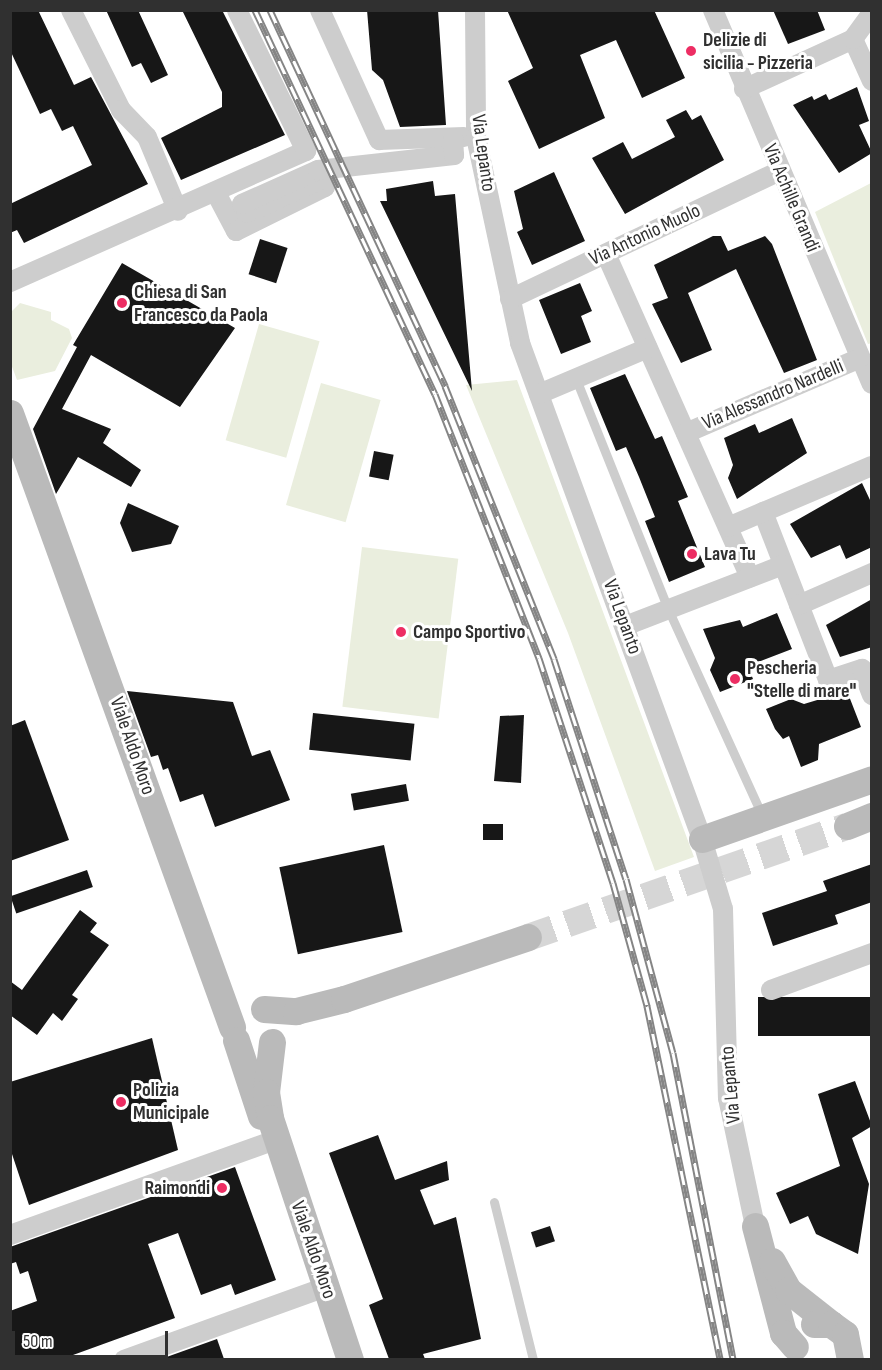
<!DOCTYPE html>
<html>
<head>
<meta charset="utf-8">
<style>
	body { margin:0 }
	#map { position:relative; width:882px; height:1370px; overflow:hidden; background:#fff; font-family:"Sofia Sans Condensed",sans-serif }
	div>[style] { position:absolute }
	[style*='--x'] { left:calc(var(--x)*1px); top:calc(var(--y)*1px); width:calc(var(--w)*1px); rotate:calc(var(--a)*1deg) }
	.green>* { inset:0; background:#eaeede; transform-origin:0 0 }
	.building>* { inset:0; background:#171717; transform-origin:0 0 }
	.secondary-tunnel>* { height:27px; margin-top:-13.5px; transform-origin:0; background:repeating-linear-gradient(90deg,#d6d6d6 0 27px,transparent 0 41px) }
	.lane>* { height:9px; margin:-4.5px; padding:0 4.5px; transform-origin:4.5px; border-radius:4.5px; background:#cdcdcd }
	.street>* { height:20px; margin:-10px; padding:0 10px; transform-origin:10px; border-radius:10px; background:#cdcdcd }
	.secondary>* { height:27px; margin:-13.5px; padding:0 13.5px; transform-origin:13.5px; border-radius:13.5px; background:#bababa }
	.rail>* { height:7px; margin-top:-3.5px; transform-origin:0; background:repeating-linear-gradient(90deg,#fff 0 14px,#858585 0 28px); box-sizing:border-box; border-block:2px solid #858585 }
	.dots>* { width:16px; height:16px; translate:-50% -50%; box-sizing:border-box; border:3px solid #fff; border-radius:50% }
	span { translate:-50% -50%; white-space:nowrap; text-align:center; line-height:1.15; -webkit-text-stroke:6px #fff; paint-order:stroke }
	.poi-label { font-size:20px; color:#303030; font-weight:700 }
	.left { translate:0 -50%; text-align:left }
	.right { translate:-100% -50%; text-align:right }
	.street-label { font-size:20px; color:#303030 }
	.frame { position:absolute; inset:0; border:12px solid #303030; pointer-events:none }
	.scale { position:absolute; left:12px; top:1331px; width:156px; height:27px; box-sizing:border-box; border:3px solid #303030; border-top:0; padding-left:8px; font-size:18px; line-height:21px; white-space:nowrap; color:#303030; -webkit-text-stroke:4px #fff; paint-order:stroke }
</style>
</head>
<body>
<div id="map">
	<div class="green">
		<div style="clip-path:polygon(871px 183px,872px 343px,868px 344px,815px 212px)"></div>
		<div style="clip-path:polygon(20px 303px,51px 312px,51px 320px,69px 329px,72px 338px,55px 371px,17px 380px,11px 364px,10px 313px)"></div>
		<div style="left:259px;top:324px;width:63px;height:121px;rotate:16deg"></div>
		<div style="clip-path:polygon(517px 380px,694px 857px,655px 871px,568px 633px,466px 385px)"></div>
		<div style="left:321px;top:383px;width:62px;height:127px;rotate:16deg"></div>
		<div style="left:362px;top:547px;width:97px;height:161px;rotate:7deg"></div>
	</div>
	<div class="building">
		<div style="clip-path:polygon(10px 10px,38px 10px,74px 85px,91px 77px,148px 184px,24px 243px,17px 230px,10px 233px,10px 204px,92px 165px,73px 126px,62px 131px,51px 109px,40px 114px,10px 50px)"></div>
		<div style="clip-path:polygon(106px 10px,138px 10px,168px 75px,151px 83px,141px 63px,132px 67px)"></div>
		<div style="clip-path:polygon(182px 10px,222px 10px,285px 135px,181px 180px,161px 138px,222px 107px,222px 92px)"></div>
		<div style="clip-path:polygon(367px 10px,438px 10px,446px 125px,400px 127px,383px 80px,372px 70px)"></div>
		<div style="clip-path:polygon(507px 10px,654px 10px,685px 78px,642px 98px,616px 40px,580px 55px,605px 118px,539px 149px,508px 81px,533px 68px)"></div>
		<div style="clip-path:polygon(773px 10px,817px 10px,825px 30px,788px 44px)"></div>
		<div style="clip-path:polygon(857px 87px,869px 121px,859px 125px,872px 153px,839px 173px,793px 105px,812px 96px,814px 100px,826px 94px,829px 100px)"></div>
		<div style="clip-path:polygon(686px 110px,692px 120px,701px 115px,724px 160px,625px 214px,592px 158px,623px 142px,632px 159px,675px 137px,666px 120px)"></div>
		<div style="clip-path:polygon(554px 172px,585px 241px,532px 265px,517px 232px,523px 229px,514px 191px)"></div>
		<div style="clip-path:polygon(433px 181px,435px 196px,455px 194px,472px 391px,380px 201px,387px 201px,386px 189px)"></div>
		<div style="clip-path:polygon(713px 236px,721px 236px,728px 251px,765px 236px,772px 244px,817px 360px,784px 373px,736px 269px,688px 293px,712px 350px,681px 363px,652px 304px,668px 298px,654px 265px)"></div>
		<div style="left:260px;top:239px;width:29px;height:37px;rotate:18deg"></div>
		<div style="clip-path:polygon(122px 263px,235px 328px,180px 407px,91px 355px,62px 409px,111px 429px,103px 443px,141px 470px,131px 487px,78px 457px,56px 494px,33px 429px,77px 347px,73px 345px)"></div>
		<div style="clip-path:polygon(580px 283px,592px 311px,581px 316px,591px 342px,561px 354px,539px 300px)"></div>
		<div style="clip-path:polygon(625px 374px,655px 439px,662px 436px,688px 497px,678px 501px,705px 567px,669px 582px,645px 521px,655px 517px,639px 477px,626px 447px,616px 451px,590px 388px)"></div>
		<div style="clip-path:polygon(792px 418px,807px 453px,737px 499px,728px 478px,733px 465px,724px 438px,755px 424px,759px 433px)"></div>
		<div style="left:374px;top:451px;width:20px;height:26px;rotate:11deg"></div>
		<div style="clip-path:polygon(862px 483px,870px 500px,872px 547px,846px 559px,840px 545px,811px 558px,790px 524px)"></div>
		<div style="clip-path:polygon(128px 503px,179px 526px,171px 544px,132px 552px,120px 523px)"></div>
		<div style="clip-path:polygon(872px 599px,872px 647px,840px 657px,826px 625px)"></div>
		<div style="clip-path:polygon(777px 613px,792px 649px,748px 666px,753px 679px,720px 692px,710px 670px,715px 658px,703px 629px,740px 620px,743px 627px)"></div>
		<div style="clip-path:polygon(127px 691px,233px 702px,252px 756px,270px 750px,290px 800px,215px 827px,203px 794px,180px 802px,168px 768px,163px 770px,158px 755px,151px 757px)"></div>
		<div style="clip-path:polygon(847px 691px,861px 727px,819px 744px,818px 760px,801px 767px,789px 736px,783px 739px,775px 729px,766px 709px,791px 699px,804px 704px)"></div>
		<div style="left:313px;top:713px;width:102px;height:37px;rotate:6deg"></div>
		<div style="clip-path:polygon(524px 715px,521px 783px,494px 781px,500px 716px)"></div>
		<div style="clip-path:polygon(25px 720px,69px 840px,10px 861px,10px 726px)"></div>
		<div style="left:406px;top:784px;width:17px;height:56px;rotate:80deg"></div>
		<div style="left:483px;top:824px;width:20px;height:16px"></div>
		<div style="left:384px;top:845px;width:89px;height:107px;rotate:78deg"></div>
		<div style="clip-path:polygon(872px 864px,872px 902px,835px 915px,838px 924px,773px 946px,762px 913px,827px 891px,823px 881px)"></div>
		<div style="left:87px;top:870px;width:18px;height:81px;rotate:71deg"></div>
		<div style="clip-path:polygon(80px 910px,97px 923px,90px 932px,109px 945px,72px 995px,78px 999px,62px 1021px,53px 1013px,37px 1035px,10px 1015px,10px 981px,22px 990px)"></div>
		<div style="left:872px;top:997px;width:39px;height:114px;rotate:90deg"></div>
		<div style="clip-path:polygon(152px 1038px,178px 1150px,29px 1205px,10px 1148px,10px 1082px)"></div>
		<div style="clip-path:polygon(855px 1081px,872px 1126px,852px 1138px,869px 1184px,858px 1254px,816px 1234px,808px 1216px,790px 1224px,776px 1193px,840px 1166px,818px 1094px)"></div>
		<div style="clip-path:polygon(378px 1135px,395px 1180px,447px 1161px,449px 1180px,420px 1190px,434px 1225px,456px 1217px,481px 1339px,423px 1354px,425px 1359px,389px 1359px,369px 1305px,383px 1299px,329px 1153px)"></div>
		<div style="clip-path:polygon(235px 1167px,276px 1280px,235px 1295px,231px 1284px,201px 1295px,178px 1233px,148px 1244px,175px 1318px,62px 1359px,10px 1359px,10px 1311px,37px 1301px,28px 1271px,20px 1274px,16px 1262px,10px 1264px,10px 1247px)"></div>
		<div style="left:550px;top:1226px;width:16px;height:20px;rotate:72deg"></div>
		<div style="clip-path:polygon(217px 1339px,224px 1359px,161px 1359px)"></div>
	</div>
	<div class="secondary-tunnel">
		<div style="--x:528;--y:937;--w:338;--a:-19.2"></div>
	</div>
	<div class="lane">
		<div style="--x:576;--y:379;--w:248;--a:68.2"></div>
		<div style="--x:668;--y:609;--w:226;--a:65.5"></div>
		<div style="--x:494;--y:1202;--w:163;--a:76.1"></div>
	</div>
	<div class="street">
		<div style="--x:71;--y:10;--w:112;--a:63.4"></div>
		<div style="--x:121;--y:110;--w:37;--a:46"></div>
		<div style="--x:147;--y:137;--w:80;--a:67.3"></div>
		<div style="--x:320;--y:10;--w:143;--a:65.6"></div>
		<div style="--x:379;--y:140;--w:85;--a:-2"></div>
		<div style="--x:475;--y:10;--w:127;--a:89.5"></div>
		<div style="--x:476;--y:137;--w:211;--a:77.9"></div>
		<div style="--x:520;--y:343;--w:528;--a:69.85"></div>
		<div style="--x:702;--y:839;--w:73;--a:73.3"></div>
		<div style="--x:723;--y:909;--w:189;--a:88.5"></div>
		<div style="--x:728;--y:1098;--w:131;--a:78.1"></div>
		<div style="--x:713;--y:10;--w:406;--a:67"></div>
		<div style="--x:853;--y:39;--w:46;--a:65.7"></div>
		<div style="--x:744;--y:89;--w:120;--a:-24.6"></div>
		<div style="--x:853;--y:39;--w:32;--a:-54"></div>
		<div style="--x:216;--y:193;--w:43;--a:62.2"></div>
		<div style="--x:236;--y:231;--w:99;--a:-26.3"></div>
		<div style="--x:325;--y:187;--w:9;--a:-111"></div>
		<div style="--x:322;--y:179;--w:82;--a:155.6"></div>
		<div style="--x:247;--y:213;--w:10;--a:-119"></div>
		<div style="--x:242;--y:204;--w:83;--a:-24.1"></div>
		<div style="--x:318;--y:170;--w:137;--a:-6.3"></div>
		<div style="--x:454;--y:155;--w:17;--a:-93"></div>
		<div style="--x:606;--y:254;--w:354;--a:66"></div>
		<div style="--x:10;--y:282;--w:324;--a:-23.9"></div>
		<div style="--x:306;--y:151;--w:157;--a:-116.1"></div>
		<div style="--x:510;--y:299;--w:298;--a:-25.4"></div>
		<div style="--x:539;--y:394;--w:118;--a:-22.9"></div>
		<div style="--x:686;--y:433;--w:189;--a:-23.3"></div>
		<div style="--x:763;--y:512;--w:180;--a:68.8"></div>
		<div style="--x:828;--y:680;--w:36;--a:-18"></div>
		<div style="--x:862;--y:669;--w:28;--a:69"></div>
		<div style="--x:728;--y:527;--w:156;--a:-23"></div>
		<div style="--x:799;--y:605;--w:80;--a:-23.7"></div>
		<div style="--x:625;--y:626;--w:169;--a:-21.1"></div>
		<div style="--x:771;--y:990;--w:108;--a:-20.1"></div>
		<div style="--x:10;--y:1235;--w:282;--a:-19.7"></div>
		<div style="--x:124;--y:1360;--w:215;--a:-19.9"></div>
	</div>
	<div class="secondary">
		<div style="--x:10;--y:413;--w:653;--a:70.12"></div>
		<div style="--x:847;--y:826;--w:27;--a:-22"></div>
		<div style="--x:702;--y:839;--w:180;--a:-19.4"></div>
		<div style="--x:264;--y:1009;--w:32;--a:4"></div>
		<div style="--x:296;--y:1011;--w:49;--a:-14"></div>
		<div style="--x:344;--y:999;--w:194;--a:-18.6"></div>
		<div style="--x:236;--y:1040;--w:80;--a:71.8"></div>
		<div style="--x:272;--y:1042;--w:50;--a:96.8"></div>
		<div style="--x:266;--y:1092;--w:26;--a:81"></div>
		<div style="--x:270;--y:1118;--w:255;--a:71.7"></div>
		<div style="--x:755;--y:1226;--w:111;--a:75.3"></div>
		<div style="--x:783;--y:1333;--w:18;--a:49"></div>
		<div style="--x:772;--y:1261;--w:33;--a:61"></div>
		<div style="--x:788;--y:1290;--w:55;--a:38.3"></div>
		<div style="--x:814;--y:1324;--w:17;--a:0"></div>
		<div style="--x:831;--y:1324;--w:17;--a:36"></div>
		<div style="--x:845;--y:1334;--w:26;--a:79"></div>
	</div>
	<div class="rail">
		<div style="--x:255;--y:10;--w:424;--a:64.9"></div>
		<div style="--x:435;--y:394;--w:284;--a:68.5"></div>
		<div style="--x:539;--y:658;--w:237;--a:71.8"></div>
		<div style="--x:613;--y:883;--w:128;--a:74.5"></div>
		<div style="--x:647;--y:1006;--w:361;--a:78.3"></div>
		<div style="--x:270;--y:10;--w:415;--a:65"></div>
		<div style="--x:445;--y:386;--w:294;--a:68.2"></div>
		<div style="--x:554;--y:659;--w:231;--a:71.9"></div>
		<div style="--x:626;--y:879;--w:180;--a:74.9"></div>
		<div style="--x:673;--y:1053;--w:313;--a:78.9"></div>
	</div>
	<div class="dots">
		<div style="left:691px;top:51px;background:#ed2d63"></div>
		<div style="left:122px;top:303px;background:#ed2d63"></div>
		<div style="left:692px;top:554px;background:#ed2d63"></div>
		<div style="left:401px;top:632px;background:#ed2d63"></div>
		<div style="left:735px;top:679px;background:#ed2d63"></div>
		<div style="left:121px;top:1102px;background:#ed2d63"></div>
		<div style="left:222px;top:1188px;background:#ed2d63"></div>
	</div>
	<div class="poi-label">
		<span class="left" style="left:703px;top:52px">Delizie di<br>sicilia - Pizzeria</span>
		<span class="left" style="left:134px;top:304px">Chiesa di San<br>Francesco da Paola</span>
		<span class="left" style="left:704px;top:554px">Lava Tu</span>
		<span class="left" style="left:413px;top:632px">Campo Sportivo</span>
		<span class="left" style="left:747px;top:680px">Pescheria<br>"Stelle di mare"</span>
		<span class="left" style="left:133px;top:1102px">Polizia<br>Municipale</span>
		<span class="right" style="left:210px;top:1188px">Raimondi</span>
	</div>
	<div class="street-label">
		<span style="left:483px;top:153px;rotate:82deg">Via Lepanto</span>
		<span style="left:791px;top:198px;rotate:67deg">Via Achille Grandi</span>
		<span style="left:645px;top:235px;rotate:-25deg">Via Antonio Muolo</span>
		<span style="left:773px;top:395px;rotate:-23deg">Via Alessandro Nardelli</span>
		<span style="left:622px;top:617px;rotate:70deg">Via Lepanto</span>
		<span style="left:132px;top:746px;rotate:71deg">Viale Aldo Moro</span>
		<span style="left:731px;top:1085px;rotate:-95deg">Via Lepanto</span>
		<span style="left:313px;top:1250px;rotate:71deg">Viale Aldo Moro</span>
	</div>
	<div class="frame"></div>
	<div class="scale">50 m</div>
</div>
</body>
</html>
